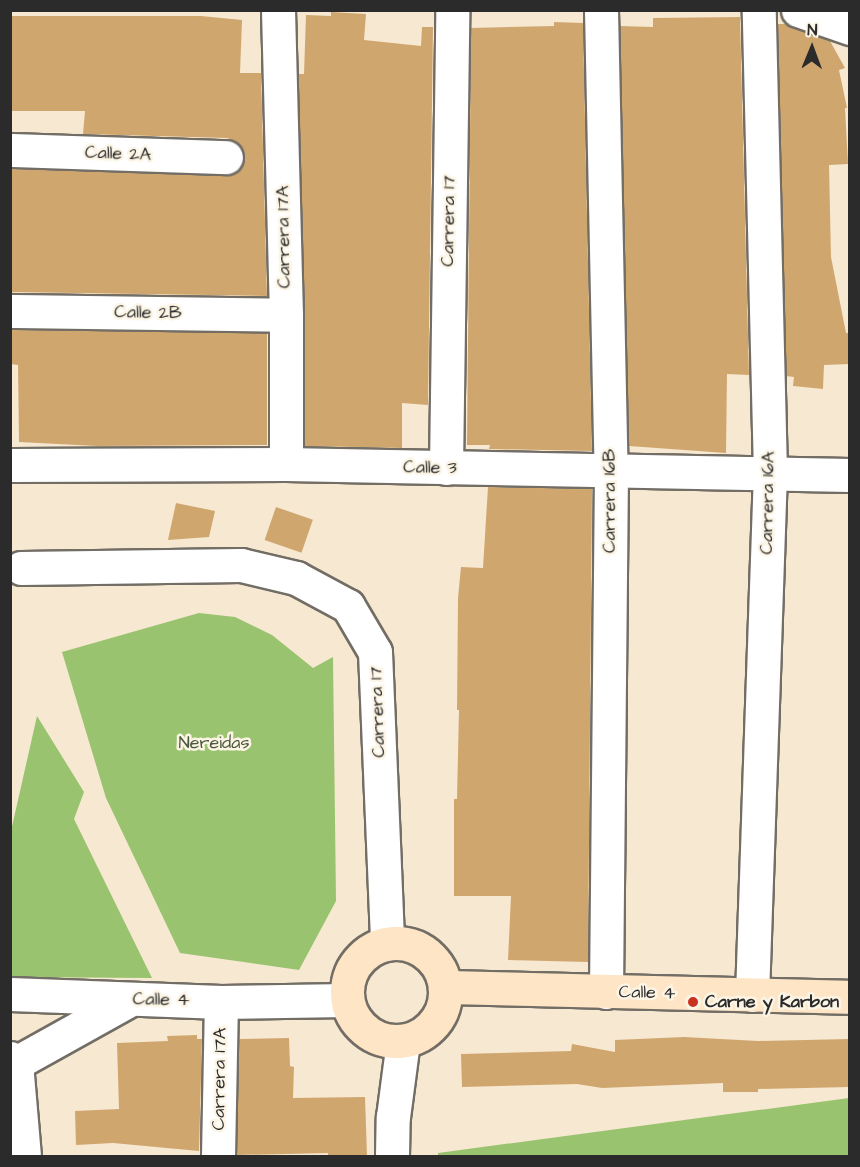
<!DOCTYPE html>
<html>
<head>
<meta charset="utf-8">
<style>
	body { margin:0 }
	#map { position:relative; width:860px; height:1167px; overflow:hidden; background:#f7e8d1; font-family:"Architects Daughter",sans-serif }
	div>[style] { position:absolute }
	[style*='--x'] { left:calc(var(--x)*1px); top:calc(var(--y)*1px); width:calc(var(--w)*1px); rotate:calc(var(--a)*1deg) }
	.green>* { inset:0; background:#99c36f }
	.building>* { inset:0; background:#d0a66f; transform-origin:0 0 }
	.roads { filter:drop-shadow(2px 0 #726d65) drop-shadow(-2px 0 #726d65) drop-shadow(0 2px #726d65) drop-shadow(0 -2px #726d65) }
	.street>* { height:33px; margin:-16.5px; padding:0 16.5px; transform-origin:16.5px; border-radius:16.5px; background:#fff }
	.secondary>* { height:33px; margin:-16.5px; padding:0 16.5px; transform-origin:16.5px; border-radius:16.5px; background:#fee5c5 }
	.secondary>.ring { margin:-16.5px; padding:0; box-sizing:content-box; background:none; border:33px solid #fee5c5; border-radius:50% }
	.dots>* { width:16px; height:16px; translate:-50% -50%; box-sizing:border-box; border:3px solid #fcf5e5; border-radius:50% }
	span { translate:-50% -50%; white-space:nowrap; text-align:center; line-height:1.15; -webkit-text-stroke:5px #fcf5e5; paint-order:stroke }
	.street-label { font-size:18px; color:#2b2b2b }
	.park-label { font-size:18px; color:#4c593f }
	.poi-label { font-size:18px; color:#2b2b2b; font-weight:700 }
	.left { translate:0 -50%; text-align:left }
	.frame { position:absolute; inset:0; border:12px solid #2b2b2b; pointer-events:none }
	.north { position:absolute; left:782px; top:18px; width:60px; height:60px; -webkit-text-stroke:4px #fcf5e5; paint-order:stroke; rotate:1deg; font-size:16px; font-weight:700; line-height:24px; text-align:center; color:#2b2b2b }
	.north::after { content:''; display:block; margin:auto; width:21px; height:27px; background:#2b2b2b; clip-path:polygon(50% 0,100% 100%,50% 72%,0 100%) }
</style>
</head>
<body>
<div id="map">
	<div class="green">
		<div style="clip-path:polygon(199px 613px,235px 617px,272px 635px,313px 668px,333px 657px,336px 901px,299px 970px,180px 953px,106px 798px,62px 652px)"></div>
		<div style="clip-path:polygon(37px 716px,84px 792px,74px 819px,152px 978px,11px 977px,11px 831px)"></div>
		<div style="clip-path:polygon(849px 1098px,849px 1156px,438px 1156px,438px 1153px)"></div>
	</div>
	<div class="building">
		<div style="clip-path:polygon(331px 12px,366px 14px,364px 40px,421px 46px,422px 27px,433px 27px,428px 405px,402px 403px,402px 448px,305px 446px,305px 315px,298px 74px,304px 74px,306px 15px,331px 16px)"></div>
		<div style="clip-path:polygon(10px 16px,201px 16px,242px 20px,240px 73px,261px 73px,267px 296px,10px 292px,10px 169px,225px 176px,234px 174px,242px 167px,245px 157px,242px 148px,235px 141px,227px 138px,83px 134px,85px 111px,10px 111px)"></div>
		<div style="clip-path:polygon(740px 17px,749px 375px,727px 374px,726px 453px,629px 446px,620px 26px,653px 27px,653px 18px)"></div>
		<div style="clip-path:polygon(554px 22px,583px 23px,592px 451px,489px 449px,490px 445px,467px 445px,471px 28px,554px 26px)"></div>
		<div style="clip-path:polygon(778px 24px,786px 24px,830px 41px,845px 68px,839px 70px,847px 108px,845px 108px,848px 164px,829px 165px,831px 257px,846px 333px,849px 333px,849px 364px,824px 365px,823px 389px,793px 386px,794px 377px,786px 376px)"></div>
		<div style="clip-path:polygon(10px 330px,267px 333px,267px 445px,97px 446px,19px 442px,18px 365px,10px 364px)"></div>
		<div style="clip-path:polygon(488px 487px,592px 489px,588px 962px,508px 960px,511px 896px,454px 896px,454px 799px,457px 799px,459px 710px,457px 710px,458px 598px,461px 567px,483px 568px)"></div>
		<div style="clip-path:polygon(176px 503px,215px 511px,209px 537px,168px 540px)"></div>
		<div style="left:276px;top:507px;width:39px;height:35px;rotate:19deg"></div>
		<div style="clip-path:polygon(197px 1035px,197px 1039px,202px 1039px,199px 1151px,113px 1143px,76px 1145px,75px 1111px,119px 1109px,117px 1043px,168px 1041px,167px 1036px)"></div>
		<div style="clip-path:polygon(684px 1037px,758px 1041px,849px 1039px,849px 1087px,758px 1089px,758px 1092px,723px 1092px,723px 1083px,602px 1088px,577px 1084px,462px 1087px,461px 1054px,571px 1051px,572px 1044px,615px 1052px,615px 1040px)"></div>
		<div style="clip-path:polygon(289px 1038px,290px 1066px,294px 1067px,293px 1098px,365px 1097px,367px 1156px,328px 1156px,328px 1153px,237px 1155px,239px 1039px)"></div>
	</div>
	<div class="roads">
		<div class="street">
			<div style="--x:278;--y:10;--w:305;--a:88.5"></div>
			<div style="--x:286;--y:315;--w:149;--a:90"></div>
			<div style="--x:601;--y:10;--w:461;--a:88.8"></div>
			<div style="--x:611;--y:471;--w:521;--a:90.55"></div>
			<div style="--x:798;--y:10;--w:55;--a:19.1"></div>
			<div style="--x:10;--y:150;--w:216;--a:1.9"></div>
			<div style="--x:10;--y:311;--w:276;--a:0.8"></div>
			<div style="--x:10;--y:465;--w:276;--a:-0.2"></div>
			<div style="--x:286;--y:464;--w:564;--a:1.12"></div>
			<div style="--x:446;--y:468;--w:458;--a:-89.2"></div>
			<div style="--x:21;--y:568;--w:220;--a:-0.8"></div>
			<div style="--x:241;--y:565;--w:57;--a:13.3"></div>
			<div style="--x:296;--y:578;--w:59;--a:28.3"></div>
			<div style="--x:348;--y:606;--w:53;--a:59.6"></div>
			<div style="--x:375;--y:652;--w:292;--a:87.6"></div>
			<div style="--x:10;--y:994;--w:211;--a:2.2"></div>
			<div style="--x:221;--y:1002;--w:126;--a:-0.9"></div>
			<div style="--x:752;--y:995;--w:522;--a:-88.03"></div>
			<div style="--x:770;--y:473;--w:463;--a:-91.4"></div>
			<div style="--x:10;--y:1058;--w:8;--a:40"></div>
			<div style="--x:16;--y:1063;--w:93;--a:85.1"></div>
			<div style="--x:16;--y:1063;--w:129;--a:-29.1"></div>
			<div style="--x:218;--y:1156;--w:154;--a:-88.9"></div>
			<div style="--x:392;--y:1156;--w:39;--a:-89"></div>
			<div style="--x:393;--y:1117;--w:77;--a:-82.5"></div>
		</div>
		<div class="secondary">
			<div class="ring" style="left:347px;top:943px;width:65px;height:65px"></div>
			<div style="--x:445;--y:987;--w:405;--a:1.4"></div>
		</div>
	</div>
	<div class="dots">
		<div style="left:693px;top:1002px;background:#c8321e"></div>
	</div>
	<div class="street-label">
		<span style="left:118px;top:154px;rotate:2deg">Calle 2A</span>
		<span style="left:449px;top:221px;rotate:-89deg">Carrera 17</span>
		<span style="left:284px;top:237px;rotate:-91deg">Carrera 17A</span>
		<span style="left:148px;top:313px;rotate:1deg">Calle 2B</span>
		<span style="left:430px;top:468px;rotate:1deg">Calle 3</span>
		<span style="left:610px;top:501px;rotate:-90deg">Carrera 16B</span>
		<span style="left:768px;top:503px;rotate:-89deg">Carrera 16A</span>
		<span style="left:378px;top:712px;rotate:-92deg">Carrera 17</span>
		<span style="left:647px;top:993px;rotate:1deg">Calle 4</span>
		<span style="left:161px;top:1000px;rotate:1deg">Calle 4</span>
		<span style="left:220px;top:1079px;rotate:-89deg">Carrera 17A</span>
	</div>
	<div class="park-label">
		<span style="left:214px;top:743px">Nereidas</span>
	</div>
	<div class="poi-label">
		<span class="left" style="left:705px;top:1002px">Carne y Karbon</span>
	</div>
	<div class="frame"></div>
	<div class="north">N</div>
</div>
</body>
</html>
